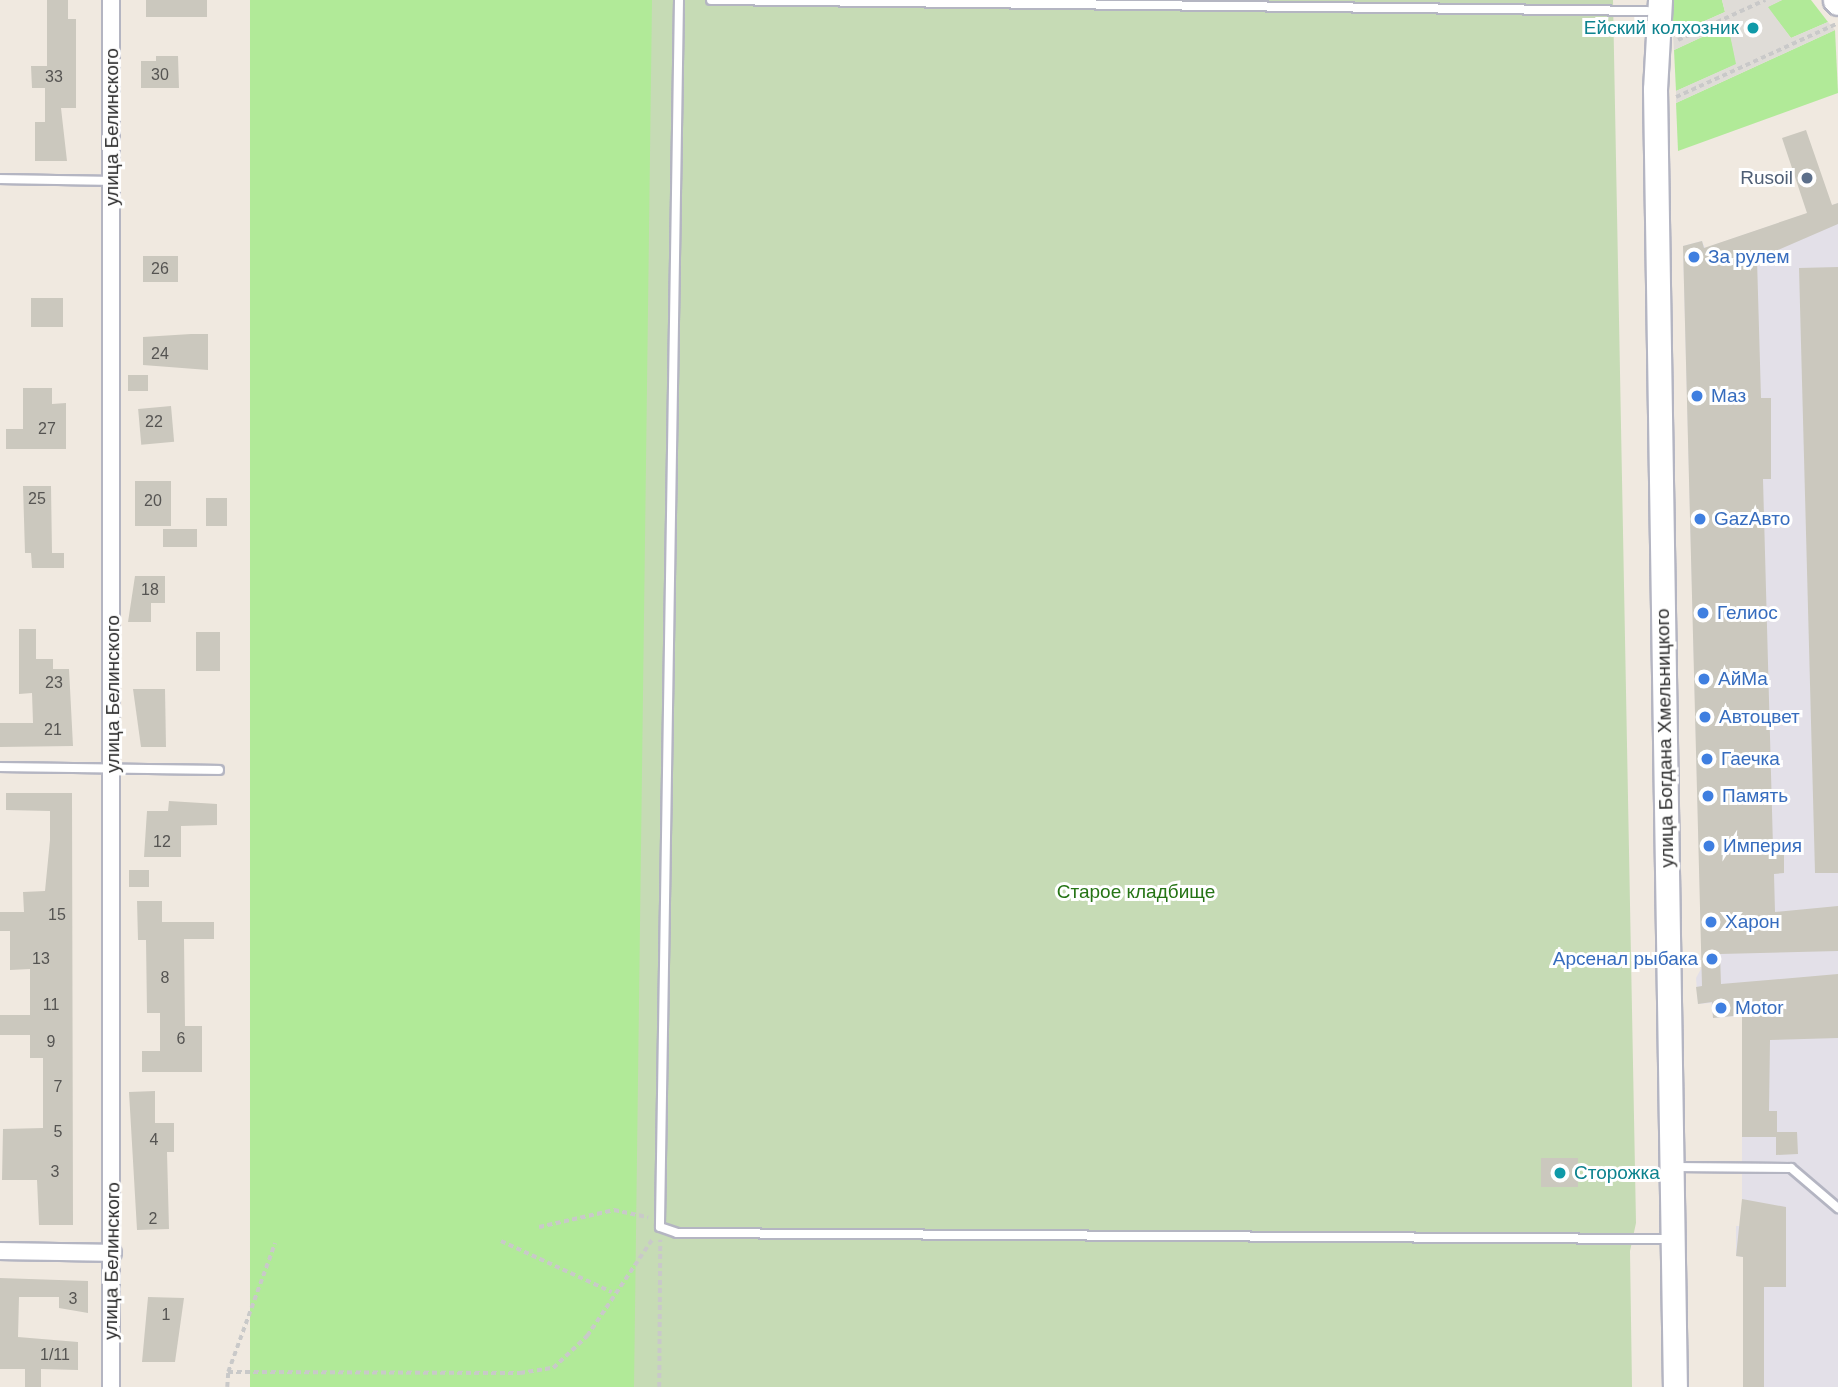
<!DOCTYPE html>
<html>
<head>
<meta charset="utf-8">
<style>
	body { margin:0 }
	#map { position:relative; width:1838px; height:1387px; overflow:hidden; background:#f0e9e0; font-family:Helvetica,sans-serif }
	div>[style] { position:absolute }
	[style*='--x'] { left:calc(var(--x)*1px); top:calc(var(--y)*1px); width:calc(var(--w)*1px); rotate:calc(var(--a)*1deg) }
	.industrial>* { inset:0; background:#e3e0e8 }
	.green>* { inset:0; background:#b1ea98; transform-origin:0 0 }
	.cemetery>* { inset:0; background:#c6dbb5 }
	.plaza>* { inset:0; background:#dfdcd7 }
	.building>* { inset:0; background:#cbc8be; transform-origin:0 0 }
	.path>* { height:3.5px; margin-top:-1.75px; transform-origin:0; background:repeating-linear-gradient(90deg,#c9c9c9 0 5px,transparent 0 8.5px) }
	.roads { filter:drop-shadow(2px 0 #b4b5c2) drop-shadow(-2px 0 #b4b5c2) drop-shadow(0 2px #b4b5c2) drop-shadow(0 -2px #b4b5c2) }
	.lane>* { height:8px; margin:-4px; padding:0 4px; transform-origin:4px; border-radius:4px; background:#fff }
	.street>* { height:16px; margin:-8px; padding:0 8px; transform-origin:8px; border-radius:8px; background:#fff }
	.secondary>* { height:23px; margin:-11.5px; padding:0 11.5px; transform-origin:11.5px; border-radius:11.5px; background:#fff }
	.dots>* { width:19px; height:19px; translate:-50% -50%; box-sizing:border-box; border:4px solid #fff; border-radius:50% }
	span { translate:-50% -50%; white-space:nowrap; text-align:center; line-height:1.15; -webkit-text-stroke:6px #fff; paint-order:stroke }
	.number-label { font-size:16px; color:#555452 }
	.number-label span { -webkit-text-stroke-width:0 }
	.culture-label { font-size:19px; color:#0d838f }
	.right { translate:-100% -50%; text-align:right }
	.left { translate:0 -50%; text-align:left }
	.street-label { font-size:19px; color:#2e2e2e }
	.service-label { font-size:19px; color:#4e5e75 }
	.shop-label { font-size:19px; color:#366cbe }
	.park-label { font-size:19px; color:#257415 }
</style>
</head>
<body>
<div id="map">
	<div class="industrial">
		<div style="clip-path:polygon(1838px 203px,1838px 1387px,1743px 1387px,1743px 1257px,1736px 1256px,1736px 1226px,1742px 1226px,1742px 1016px,1713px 1018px,1711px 1003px,1698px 1004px,1696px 978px,1702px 967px,1683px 246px,1702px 241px,1705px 248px)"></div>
	</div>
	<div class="green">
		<div style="left:250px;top:0;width:402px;height:1387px"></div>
		<div style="clip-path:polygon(1673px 0,1722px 0,1725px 12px,1673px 35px)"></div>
		<div style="clip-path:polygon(1782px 0,1811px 0,1828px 22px,1791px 38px,1767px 7px)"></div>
		<div style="clip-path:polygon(1728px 25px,1737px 64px,1676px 91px,1674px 50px)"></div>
		<div style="clip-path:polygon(1835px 30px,1838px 93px,1678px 151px,1676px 103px)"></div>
	</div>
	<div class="cemetery">
		<div style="clip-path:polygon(652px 0,1613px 0,1636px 1223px,1630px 1251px,1632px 1387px,634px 1387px)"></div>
	</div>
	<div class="plaza">
		<div style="clip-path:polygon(1722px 0,1782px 0,1768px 7px,1791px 38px,1828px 22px,1835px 30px,1676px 103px,1676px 91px,1736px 64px,1728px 25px,1674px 50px,1673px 35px,1725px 12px)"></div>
	</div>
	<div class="building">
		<div style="clip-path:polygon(47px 0,68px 0,68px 19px,76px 19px,76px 108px,61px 108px,67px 161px,35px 161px,35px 122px,45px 122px,45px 88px,32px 88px,31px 66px,47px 66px)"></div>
		<div style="left:146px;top:0;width:61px;height:17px"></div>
		<div style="clip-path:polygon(156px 56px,178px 56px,179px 88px,141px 88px,141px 61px,156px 61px)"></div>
		<div style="clip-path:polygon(1806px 130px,1832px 205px,1838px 203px,1838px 224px,1757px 259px,1761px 398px,1771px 398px,1771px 479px,1763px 479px,1773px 847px,1784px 847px,1784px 873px,1774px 874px,1775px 912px,1838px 906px,1838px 951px,1720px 954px,1721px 984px,1838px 974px,1838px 1038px,1770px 1040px,1769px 1111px,1777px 1111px,1777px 1132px,1797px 1132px,1798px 1154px,1776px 1155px,1776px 1137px,1742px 1137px,1742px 1015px,1713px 1018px,1712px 1002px,1698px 1004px,1696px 987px,1702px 986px,1683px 246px,1702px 241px,1704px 248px,1807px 213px,1782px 138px)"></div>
		<div style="left:143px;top:256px;width:35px;height:26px"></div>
		<div style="clip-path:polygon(1838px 267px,1838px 873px,1815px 873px,1799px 268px)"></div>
		<div style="left:31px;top:298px;width:32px;height:29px"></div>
		<div style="clip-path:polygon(191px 334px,208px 334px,208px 370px,143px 365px,143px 337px)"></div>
		<div style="left:128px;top:375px;width:20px;height:16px"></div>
		<div style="clip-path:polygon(23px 388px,52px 388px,52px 404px,66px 403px,66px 449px,6px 449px,6px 429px,23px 429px)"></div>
		<div style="left:171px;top:406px;width:36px;height:33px;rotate:85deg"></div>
		<div style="left:171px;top:481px;width:45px;height:36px;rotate:90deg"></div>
		<div style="clip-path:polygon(23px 486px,51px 486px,52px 553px,64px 553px,64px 568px,32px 568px,31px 553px,25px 553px)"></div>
		<div style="left:206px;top:498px;width:21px;height:28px"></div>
		<div style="left:163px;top:529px;width:34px;height:18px"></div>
		<div style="clip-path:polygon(135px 576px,165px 576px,165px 603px,151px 603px,151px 622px,128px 622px)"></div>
		<div style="clip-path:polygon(19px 629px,36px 629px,36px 659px,53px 659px,53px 669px,69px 669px,73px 746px,0 747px,0 723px,33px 723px,32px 693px,19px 694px)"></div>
		<div style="left:196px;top:632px;width:24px;height:39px"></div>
		<div style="clip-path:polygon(133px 689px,165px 689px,166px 747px,141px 747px)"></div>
		<div style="clip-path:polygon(6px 793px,72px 793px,73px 1225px,39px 1225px,37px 1180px,2px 1180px,3px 1129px,43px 1128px,43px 1058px,30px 1058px,30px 1035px,0 1035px,0 1015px,30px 1015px,30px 969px,10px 970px,10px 931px,0 931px,0 912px,24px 912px,23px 892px,45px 891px,50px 840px,50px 811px,6px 810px)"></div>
		<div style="clip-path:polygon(169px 801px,217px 804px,217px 825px,181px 826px,181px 857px,144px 857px,147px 811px,168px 811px)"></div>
		<div style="left:129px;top:870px;width:20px;height:17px"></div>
		<div style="clip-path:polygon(137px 901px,162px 901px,162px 922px,214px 922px,214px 939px,184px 939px,185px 1026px,202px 1026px,202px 1072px,142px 1072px,142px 1051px,160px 1051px,160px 1013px,147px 1013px,146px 940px,138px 940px)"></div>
		<div style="clip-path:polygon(155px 1091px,155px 1123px,174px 1123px,174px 1152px,167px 1152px,169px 1229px,137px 1230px,129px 1092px)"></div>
		<div style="left:1578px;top:1158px;width:29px;height:37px;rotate:90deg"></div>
		<div style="clip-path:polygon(1742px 1199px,1786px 1207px,1786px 1287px,1764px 1287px,1764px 1387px,1743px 1387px,1743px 1257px,1736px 1256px)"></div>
		<div style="clip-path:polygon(0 1278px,88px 1281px,88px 1313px,59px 1308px,59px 1297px,19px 1297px,18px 1337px,78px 1342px,78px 1370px,41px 1369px,41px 1387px,25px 1387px,25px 1369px,0 1369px)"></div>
		<div style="clip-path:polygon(148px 1297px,184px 1298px,175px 1362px,142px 1362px)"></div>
	</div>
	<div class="path">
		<div style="--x:1678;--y:40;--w:96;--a:-24.7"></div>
		<div style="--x:1676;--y:97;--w:176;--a:-24.5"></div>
		<div style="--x:539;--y:1227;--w:77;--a:-12.8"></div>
		<div style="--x:614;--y:1210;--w:35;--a:12"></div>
		<div style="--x:501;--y:1241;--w:122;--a:24.7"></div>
		<div style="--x:228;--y:1372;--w:137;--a:-70"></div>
		<div style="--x:227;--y:1387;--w:15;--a:-86"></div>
		<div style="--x:228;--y:1372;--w:292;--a:0.2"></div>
		<div style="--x:520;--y:1373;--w:33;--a:-9"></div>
		<div style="--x:553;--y:1368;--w:47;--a:-43.3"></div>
		<div style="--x:587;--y:1336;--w:118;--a:-56"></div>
		<div style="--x:659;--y:1387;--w:147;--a:-89.6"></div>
	</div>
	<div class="roads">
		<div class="lane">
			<div style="--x:679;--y:0;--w:1227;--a:90.89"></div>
			<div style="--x:660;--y:1227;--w:18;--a:19"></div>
			<div style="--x:677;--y:1233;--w:994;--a:0.35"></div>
			<div style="--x:711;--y:0;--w:936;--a:0.67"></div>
			<div style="--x:0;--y:179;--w:112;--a:1"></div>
			<div style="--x:0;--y:767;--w:219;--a:0.8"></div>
			<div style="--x:1674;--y:1167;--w:117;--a:0.5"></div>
			<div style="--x:1791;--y:1168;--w:62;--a:40.4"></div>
		</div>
		<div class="street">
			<div style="--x:0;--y:1251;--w:113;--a:1"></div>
			<div style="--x:111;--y:1387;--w:1387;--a:-90"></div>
		</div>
		<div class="secondary">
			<div style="--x:1660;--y:0;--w:89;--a:93.2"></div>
			<div style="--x:1655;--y:89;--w:1298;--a:89.12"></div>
			<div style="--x:1835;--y:0;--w:4;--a:45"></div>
		</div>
	</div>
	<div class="dots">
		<div style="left:1753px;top:28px;background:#0f9aa8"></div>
		<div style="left:1807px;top:178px;background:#5c6f8a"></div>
		<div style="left:1694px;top:257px;background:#3f7fe0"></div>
		<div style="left:1697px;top:396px;background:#3f7fe0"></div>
		<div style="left:1700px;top:519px;background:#3f7fe0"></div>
		<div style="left:1703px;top:613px;background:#3f7fe0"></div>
		<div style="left:1704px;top:679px;background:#3f7fe0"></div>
		<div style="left:1705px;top:717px;background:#3f7fe0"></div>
		<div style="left:1707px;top:759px;background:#3f7fe0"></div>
		<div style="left:1708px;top:796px;background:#3f7fe0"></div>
		<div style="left:1709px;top:846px;background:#3f7fe0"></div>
		<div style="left:1711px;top:922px;background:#3f7fe0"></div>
		<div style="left:1712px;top:959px;background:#3f7fe0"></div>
		<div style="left:1721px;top:1008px;background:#3f7fe0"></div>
		<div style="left:1560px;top:1173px;background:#0f9aa8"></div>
	</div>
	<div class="number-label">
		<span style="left:160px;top:75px">30</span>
		<span style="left:54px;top:77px">33</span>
		<span style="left:160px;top:269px">26</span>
		<span style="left:160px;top:354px">24</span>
		<span style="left:154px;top:422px">22</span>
		<span style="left:47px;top:429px">27</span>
		<span style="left:37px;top:499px">25</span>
		<span style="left:153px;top:501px">20</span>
		<span style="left:150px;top:590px">18</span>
		<span style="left:54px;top:683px">23</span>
		<span style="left:53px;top:730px">21</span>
		<span style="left:162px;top:842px">12</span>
		<span style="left:57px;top:915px">15</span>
		<span style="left:41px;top:959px">13</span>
		<span style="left:165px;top:978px">8</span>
		<span style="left:51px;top:1005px">11</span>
		<span style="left:181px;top:1039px">6</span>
		<span style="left:51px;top:1042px">9</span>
		<span style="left:58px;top:1087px">7</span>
		<span style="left:58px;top:1132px">5</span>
		<span style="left:154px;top:1140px">4</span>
		<span style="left:55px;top:1172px">3</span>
		<span style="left:153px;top:1219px">2</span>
		<span style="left:73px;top:1299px">3</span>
		<span style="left:166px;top:1315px">1</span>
		<span style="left:55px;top:1355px">1/11</span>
	</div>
	<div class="culture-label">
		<span class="right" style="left:1739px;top:28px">Ейский колхозник</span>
		<span class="left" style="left:1574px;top:1173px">Сторожка</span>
	</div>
	<div class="street-label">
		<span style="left:112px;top:127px;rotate:-90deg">улица Белинского</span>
		<span style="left:113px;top:694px;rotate:-90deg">улица Белинского</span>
		<span style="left:1665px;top:738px;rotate:-91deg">улица Богдана Хмельницкого</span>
		<span style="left:112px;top:1261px;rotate:-89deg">улица Белинского</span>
	</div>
	<div class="service-label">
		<span class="right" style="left:1793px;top:178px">Rusoil</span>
	</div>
	<div class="shop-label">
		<span class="left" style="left:1708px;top:257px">За рулем</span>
		<span class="left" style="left:1711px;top:396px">Маз</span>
		<span class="left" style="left:1714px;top:519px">GazАвто</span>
		<span class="left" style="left:1717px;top:613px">Гелиос</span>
		<span class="left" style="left:1718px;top:679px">АйМа</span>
		<span class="left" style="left:1719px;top:717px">Автоцвет</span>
		<span class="left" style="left:1721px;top:759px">Гаечка</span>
		<span class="left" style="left:1722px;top:796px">Память</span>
		<span class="left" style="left:1723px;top:846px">Империя</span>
		<span class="left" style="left:1725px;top:922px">Харон</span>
		<span class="right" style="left:1698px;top:959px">Арсенал рыбака</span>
		<span class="left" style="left:1735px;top:1008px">Motor</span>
	</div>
	<div class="park-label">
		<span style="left:1136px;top:892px">Старое кладбище</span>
	</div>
</div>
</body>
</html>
